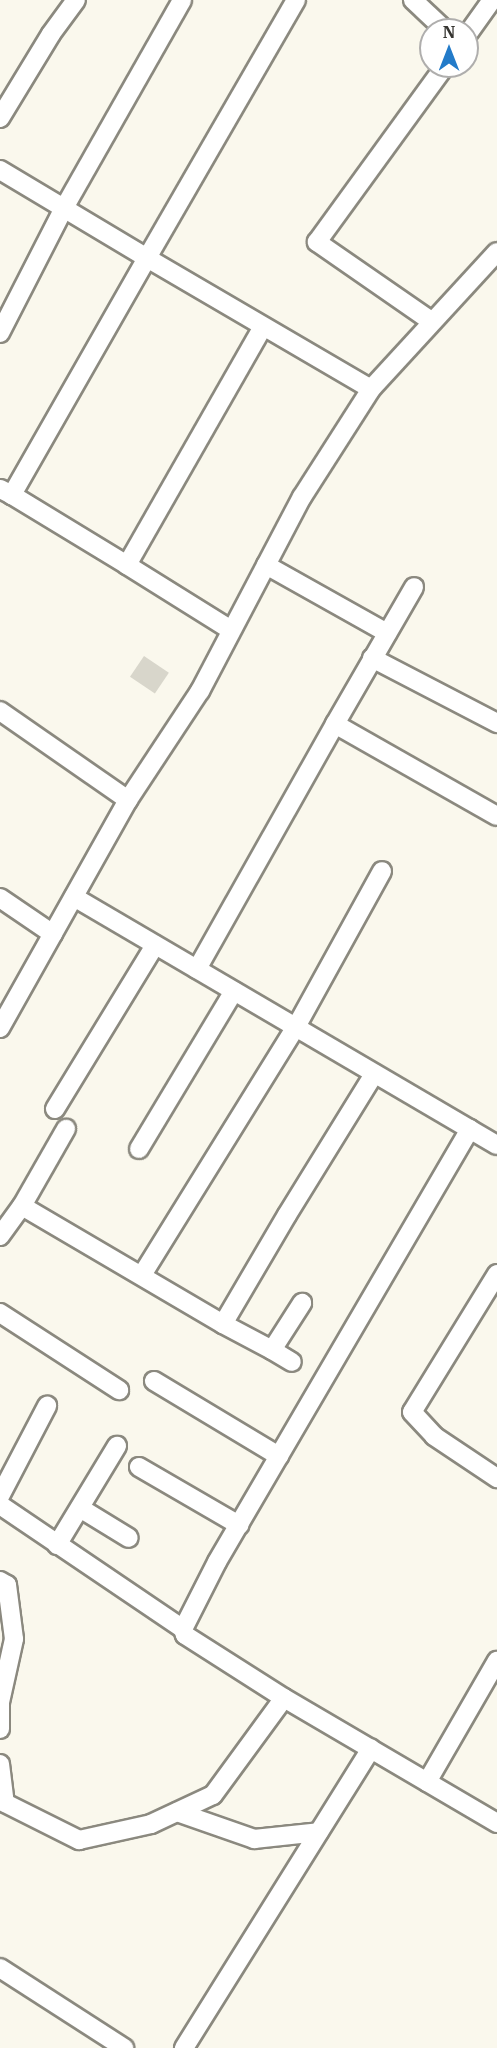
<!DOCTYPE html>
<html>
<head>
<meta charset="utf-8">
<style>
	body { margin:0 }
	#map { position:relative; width:497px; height:2048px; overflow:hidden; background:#faf8ed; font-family:"IBM Plex Serif",serif }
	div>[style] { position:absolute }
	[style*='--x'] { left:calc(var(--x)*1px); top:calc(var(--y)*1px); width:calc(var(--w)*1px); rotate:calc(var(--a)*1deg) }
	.building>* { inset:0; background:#d8d6cb; transform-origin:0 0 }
	.roads { filter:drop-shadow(2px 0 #8b897f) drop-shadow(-2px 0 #8b897f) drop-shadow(0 2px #8b897f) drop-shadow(0 -2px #8b897f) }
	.minor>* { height:18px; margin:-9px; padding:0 9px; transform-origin:9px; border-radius:9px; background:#fff }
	span { translate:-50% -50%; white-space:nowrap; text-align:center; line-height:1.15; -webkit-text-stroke:4.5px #fff; paint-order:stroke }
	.north { position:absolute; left:419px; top:18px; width:60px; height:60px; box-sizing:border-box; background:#fff; border:2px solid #afaead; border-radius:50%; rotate:0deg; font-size:16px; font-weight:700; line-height:24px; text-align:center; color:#363531 }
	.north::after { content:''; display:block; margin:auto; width:21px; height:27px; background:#237bc9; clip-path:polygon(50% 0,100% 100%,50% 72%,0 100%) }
</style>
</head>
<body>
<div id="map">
	<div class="building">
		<div style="left:144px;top:656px;width:30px;height:25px;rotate:34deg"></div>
	</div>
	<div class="roads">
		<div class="minor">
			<div style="--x:296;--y:0;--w:298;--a:120"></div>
			<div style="--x:147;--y:258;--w:259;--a:30.3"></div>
			<div style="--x:413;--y:0;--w:44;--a:43.2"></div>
			<div style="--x:467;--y:35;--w:43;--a:-54.5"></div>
			<div style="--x:0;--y:118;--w:98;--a:-58.7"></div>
			<div style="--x:51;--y:34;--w:42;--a:-53.7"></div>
			<div style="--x:0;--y:170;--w:171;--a:30.9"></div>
			<div style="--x:147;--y:258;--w:273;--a:119.7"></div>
			<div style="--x:12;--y:495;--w:13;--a:-153"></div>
			<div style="--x:431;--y:321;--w:139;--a:-145.3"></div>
			<div style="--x:317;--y:242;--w:218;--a:-54"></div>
			<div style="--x:0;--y:333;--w:140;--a:-62.9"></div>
			<div style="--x:64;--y:208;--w:239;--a:-60.4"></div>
			<div style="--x:12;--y:495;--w:135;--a:31.3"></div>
			<div style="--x:266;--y:565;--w:139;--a:29.3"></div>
			<div style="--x:231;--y:630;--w:123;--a:-148"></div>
			<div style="--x:127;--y:565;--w:274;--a:-60.3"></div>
			<div style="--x:372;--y:658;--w:141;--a:27.5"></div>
			<div style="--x:0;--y:711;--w:156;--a:34.8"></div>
			<div style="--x:335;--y:724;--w:158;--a:-60"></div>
			<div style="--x:74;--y:897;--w:490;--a:30.4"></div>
			<div style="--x:0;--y:898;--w:64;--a:34.2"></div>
			<div style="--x:197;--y:969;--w:281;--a:-60.6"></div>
			<div style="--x:335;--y:724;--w:186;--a:29.6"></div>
			<div style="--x:0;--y:1028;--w:261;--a:-60.7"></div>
			<div style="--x:128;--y:800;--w:131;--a:-56.6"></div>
			<div style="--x:200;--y:691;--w:219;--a:-62.3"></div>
			<div style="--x:302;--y:497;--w:128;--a:-57.4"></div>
			<div style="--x:371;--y:389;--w:186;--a:-47.4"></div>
			<div style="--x:55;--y:1109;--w:192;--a:-58.6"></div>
			<div style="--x:470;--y:1129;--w:501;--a:120.3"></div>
			<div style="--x:217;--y:1562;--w:75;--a:116.9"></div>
			<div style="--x:183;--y:1629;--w:6;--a:72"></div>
			<div style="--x:185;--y:1635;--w:117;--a:32.5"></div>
			<div style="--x:284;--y:1698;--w:247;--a:30.4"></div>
			<div style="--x:139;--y:1149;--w:184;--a:-59"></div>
			<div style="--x:22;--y:1206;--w:233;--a:30.4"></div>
			<div style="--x:223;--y:1324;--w:55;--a:28"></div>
			<div style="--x:272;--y:1350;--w:56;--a:-57.4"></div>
			<div style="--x:0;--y:1236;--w:37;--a:-54"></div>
			<div style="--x:22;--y:1206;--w:89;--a:-60.3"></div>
			<div style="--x:497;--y:1274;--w:162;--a:121.6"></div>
			<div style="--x:412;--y:1412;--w:33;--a:47"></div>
			<div style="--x:434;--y:1436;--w:76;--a:33.7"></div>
			<div style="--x:142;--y:1275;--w:292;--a:-58.2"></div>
			<div style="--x:296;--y:1027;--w:178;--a:-61.1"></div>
			<div style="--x:0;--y:1313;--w:142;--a:32.9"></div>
			<div style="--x:223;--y:1324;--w:126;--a:-59.6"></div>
			<div style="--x:287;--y:1215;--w:166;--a:-58.3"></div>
			<div style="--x:272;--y:1350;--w:23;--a:31"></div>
			<div style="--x:154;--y:1381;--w:146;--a:31"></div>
			<div style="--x:139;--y:1467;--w:116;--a:30.1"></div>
			<div style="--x:0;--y:1496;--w:102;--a:-62.4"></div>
			<div style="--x:0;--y:1505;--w:221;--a:34.1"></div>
			<div style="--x:80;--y:1508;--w:57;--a:31.5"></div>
			<div style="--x:57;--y:1545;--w:116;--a:-58.8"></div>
			<div style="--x:0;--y:1581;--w:8;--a:30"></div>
			<div style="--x:7;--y:1585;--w:54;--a:82.6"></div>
			<div style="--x:14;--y:1639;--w:65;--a:102.5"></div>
			<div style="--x:0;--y:1702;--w:27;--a:90"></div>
			<div style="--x:0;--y:1764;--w:39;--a:83"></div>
			<div style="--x:5;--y:1803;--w:83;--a:26.6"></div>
			<div style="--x:79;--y:1840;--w:74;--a:-12.5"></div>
			<div style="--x:151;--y:1824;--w:68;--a:-25.1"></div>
			<div style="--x:213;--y:1795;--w:120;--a:-53.8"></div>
			<div style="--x:427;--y:1782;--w:140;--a:-60"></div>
			<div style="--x:177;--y:1812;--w:82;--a:19.3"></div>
			<div style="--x:254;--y:1839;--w:65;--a:-6.1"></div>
			<div style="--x:0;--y:1968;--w:148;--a:32.8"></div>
			<div style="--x:184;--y:2048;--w:353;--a:-58"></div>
		</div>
	</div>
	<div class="north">N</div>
</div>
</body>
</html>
